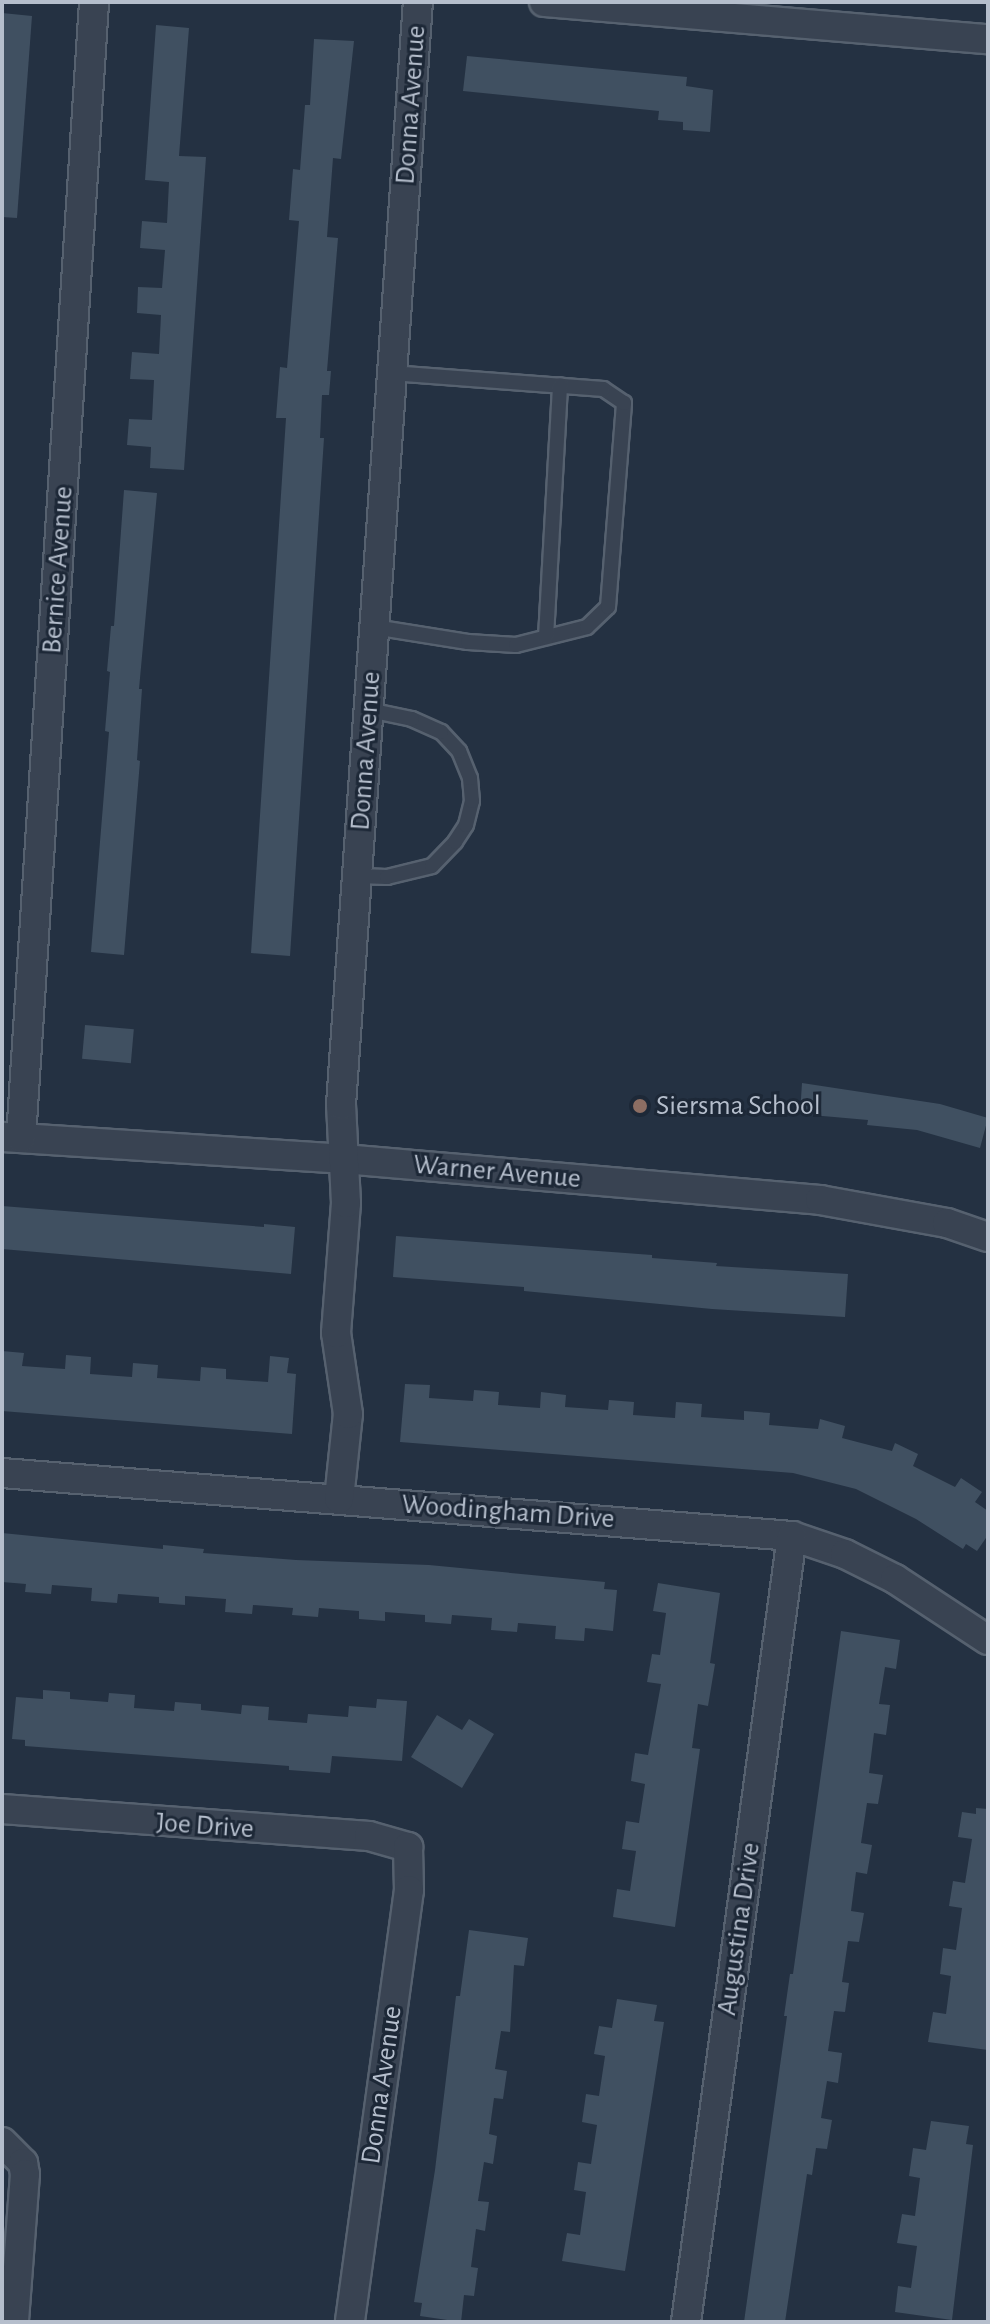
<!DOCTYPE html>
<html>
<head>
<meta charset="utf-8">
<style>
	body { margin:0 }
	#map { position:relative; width:990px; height:2324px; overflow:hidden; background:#243142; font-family:"Alegreya Sans",sans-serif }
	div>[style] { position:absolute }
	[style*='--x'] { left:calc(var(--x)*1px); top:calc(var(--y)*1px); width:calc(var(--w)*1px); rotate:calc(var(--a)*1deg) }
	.building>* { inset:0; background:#405061; transform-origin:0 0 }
	.roads { filter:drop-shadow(2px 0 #56616f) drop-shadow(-2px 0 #56616f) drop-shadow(0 2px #56616f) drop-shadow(0 -2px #56616f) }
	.service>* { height:14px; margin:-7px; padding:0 7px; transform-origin:7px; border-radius:7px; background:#394352 }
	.minor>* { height:28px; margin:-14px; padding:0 14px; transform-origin:14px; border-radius:14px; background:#394352 }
	.dots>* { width:22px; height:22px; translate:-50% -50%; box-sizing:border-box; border:4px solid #1d2837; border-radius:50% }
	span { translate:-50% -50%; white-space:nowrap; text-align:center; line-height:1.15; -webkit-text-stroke:6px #1d2837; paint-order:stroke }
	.street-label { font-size:28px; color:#b5becc }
	.poi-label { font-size:28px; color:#b5becc }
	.left { translate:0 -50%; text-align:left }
	.frame { position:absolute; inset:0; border:4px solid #b5becc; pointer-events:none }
</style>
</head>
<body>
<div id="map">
	<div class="building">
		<div style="clip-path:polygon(2px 13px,32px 16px,17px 218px,2px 217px)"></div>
		<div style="clip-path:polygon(156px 25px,189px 28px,179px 156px,206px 157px,184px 470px,150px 468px,151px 447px,127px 445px,129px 419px,152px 420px,154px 380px,130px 379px,132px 352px,159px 354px,161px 315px,137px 313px,138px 287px,162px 288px,165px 250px,140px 248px,142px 221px,167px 223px,169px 182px,145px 180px)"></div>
		<div style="clip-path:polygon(314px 39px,354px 41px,341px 159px,333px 158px,327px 237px,338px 238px,327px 371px,331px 371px,329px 395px,322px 395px,320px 438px,324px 438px,290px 956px,251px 953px,286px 418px,276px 418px,280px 367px,287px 368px,299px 221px,289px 220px,293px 169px,300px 170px,305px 105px,310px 105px)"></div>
		<div style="clip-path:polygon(467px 56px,687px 77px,686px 86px,713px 90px,710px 132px,683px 130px,683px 122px,658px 120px,659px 111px,463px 91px)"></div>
		<div style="clip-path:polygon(124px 490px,157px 493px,139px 689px,142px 689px,137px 760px,140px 761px,124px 955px,91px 952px,109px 732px,105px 731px,110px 672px,107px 671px,111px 626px,114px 626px)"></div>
		<div style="left:85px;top:1025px;width:49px;height:34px;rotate:5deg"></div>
		<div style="clip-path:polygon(802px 1083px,940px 1104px,988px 1118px,980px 1148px,917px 1130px,867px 1125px,868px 1120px,800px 1114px)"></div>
		<div style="clip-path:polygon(2px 1206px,264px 1227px,264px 1224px,295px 1227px,291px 1274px,2px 1249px)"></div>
		<div style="clip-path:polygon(396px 1236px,652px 1255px,652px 1258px,717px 1263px,716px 1266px,848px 1274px,845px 1317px,712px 1309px,524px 1291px,524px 1287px,393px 1277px)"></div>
		<div style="clip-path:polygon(2px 1351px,24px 1353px,22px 1366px,65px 1369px,66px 1355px,91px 1357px,90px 1374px,132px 1377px,133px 1363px,158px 1365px,157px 1378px,200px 1381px,201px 1367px,226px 1369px,226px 1379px,268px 1382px,270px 1356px,289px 1358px,287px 1373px,296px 1374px,292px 1434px,2px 1411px)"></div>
		<div style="clip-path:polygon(405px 1384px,430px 1385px,429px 1398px,473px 1401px,474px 1390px,499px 1392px,498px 1405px,540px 1408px,541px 1392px,566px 1395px,565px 1407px,608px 1410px,609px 1400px,634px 1402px,633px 1415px,675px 1418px,676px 1402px,702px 1404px,701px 1417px,744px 1420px,744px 1411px,770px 1413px,769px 1425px,818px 1429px,820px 1419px,845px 1426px,842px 1438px,892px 1451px,895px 1443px,918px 1454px,913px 1466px,955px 1487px,961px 1478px,982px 1492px,975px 1502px,988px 1511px,988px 1535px,977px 1551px,966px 1544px,963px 1549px,916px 1519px,856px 1489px,793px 1473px,400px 1442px)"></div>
		<div style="clip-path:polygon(2px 1533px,163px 1549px,163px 1545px,204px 1549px,203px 1553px,296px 1560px,429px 1565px,605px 1582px,604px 1589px,617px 1590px,613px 1631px,585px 1628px,584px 1641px,555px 1639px,556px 1626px,518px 1623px,517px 1632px,491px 1630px,492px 1618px,452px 1615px,451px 1624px,425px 1622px,425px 1615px,385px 1612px,385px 1621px,359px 1619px,359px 1611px,319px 1608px,318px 1617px,292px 1615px,293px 1608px,253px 1605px,252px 1614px,225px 1612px,226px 1599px,185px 1596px,185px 1605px,159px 1603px,159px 1597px,118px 1594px,117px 1603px,91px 1601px,92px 1588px,52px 1585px,51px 1594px,25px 1592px,26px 1584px,2px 1582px)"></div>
		<div style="clip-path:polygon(658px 1583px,720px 1593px,710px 1663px,715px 1664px,708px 1706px,698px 1704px,692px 1748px,700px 1749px,675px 1927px,613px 1917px,617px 1889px,630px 1891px,636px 1851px,622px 1849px,626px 1821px,639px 1823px,645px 1784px,631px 1781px,635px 1753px,648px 1755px,661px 1684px,647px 1682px,652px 1654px,660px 1655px,666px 1613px,653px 1611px)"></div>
		<div style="clip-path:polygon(841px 1631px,900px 1640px,896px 1669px,885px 1667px,879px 1704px,890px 1705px,886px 1735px,874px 1733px,869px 1773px,883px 1775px,878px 1804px,867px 1803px,861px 1843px,872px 1845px,867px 1874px,856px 1872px,851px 1911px,864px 1913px,859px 1942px,848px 1941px,842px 1982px,849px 1983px,845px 2012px,834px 2011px,828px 2051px,842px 2053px,838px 2083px,827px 2081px,821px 2118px,832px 2120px,827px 2149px,816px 2148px,812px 2175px,807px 2174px,785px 2322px,744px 2322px,787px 2016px,784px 2016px,790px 1974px,793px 1974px)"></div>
		<div style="clip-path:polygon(43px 1690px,70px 1692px,70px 1699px,108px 1702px,109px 1693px,135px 1695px,134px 1708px,174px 1711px,175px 1702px,201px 1704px,201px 1710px,241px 1714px,242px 1705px,269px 1707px,268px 1720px,307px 1723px,308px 1714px,348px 1717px,349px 1706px,376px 1708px,377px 1699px,407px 1701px,402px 1761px,332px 1756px,330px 1773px,289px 1770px,289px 1766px,25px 1746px,25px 1740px,12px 1739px,16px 1697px,43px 1699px)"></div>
		<div style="clip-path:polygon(437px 1715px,462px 1730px,469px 1719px,494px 1734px,462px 1788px,411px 1757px)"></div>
		<div style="clip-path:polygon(976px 1808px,988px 1809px,988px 2050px,928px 2042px,933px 2012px,946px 2014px,951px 1976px,940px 1974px,943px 1948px,956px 1950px,962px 1908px,949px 1906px,953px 1881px,965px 1883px,972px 1839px,958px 1837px,962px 1812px,976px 1814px)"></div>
		<div style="clip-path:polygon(469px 1930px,528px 1938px,524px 1966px,514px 1965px,510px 2032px,501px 2031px,495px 2069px,507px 2071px,503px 2099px,494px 2098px,489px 2134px,497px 2136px,493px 2164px,484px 2162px,478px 2201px,489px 2202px,485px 2231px,476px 2229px,471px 2267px,478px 2268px,474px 2296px,464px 2295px,461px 2322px,420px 2316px,422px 2303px,414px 2302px,435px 2170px,456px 1996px,460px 1996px)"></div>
		<div style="clip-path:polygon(617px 1999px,657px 2005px,654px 2021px,664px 2022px,625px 2271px,562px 2261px,567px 2233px,580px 2235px,586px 2192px,574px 2190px,578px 2162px,591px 2164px,597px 2125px,582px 2122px,586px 2094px,599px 2096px,605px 2056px,594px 2054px,599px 2026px,612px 2028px)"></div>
		<div style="clip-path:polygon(931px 2121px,969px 2126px,966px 2144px,973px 2145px,952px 2320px,895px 2312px,898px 2286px,911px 2288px,917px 2246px,897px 2243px,902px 2214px,915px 2216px,920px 2178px,909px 2176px,913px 2148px,926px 2150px)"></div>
	</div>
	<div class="roads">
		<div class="service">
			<div style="--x:374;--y:627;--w:95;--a:9.1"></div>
			<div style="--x:468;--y:642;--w:48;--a:3.6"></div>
			<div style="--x:516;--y:645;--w:73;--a:-14.2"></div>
			<div style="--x:587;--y:627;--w:29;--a:-44"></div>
			<div style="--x:608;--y:607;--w:205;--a:-85.5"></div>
			<div style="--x:624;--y:403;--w:25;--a:-146"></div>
			<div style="--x:603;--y:389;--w:212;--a:-175.7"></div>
			<div style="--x:546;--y:637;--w:252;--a:-86.8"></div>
			<div style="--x:358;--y:876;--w:29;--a:2"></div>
			<div style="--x:387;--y:877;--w:46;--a:-13.7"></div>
			<div style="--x:432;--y:866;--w:33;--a:-46"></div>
			<div style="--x:455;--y:842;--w:20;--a:-57"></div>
			<div style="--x:466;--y:825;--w:25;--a:-76"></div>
			<div style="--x:472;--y:801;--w:23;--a:-95"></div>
			<div style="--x:470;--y:778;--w:29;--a:-112"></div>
			<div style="--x:459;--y:751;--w:26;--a:-133"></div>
			<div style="--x:441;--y:732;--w:32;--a:-156"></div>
			<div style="--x:412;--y:719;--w:44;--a:-168.2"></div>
		</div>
		<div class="minor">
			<div style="--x:544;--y:2;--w:446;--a:4.8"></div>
			<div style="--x:4;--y:1137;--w:340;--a:3.7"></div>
			<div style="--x:343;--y:1159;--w:479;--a:4.9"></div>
			<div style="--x:820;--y:1200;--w:129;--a:10.3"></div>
			<div style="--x:947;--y:1223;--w:43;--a:18.9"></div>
			<div style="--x:21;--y:1138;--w:1138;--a:-86.32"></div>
			<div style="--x:2;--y:1473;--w:793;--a:4.56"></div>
			<div style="--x:792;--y:1536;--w:56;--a:18.8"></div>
			<div style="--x:845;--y:1554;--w:56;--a:26.6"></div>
			<div style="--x:895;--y:1579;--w:111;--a:33.3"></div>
			<div style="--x:339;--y:1499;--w:85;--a:-84"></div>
			<div style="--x:348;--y:1414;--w:82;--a:-98.4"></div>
			<div style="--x:336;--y:1333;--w:130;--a:-85.6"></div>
			<div style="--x:346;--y:1203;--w:98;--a:-92.9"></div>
			<div style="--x:341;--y:1105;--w:1106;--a:-86.01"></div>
			<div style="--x:2;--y:1809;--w:368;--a:4.2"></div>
			<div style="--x:369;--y:1836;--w:41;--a:15.8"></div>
			<div style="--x:408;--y:1847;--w:43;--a:88.7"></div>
			<div style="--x:409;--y:1890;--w:436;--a:97.8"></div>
			<div style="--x:2;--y:2142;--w:30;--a:45"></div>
			<div style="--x:23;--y:2163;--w:11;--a:80"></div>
			<div style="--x:25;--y:2174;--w:148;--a:94.3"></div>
			<div style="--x:686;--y:2322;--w:793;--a:-82.32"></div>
		</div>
	</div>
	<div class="dots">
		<div style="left:640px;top:1106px;background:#8d6e63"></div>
	</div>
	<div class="street-label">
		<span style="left:411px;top:105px;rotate:-86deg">Donna Avenue</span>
		<span style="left:58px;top:570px;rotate:-86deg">Bernice Avenue</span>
		<span style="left:366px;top:751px;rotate:-86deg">Donna Avenue</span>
		<span style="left:497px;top:1172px;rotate:5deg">Warner Avenue</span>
		<span style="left:508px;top:1512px;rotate:4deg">Woodingham Drive</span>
		<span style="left:205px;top:1826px;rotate:4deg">Joe Drive</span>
		<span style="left:739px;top:1929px;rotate:-82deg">Augustina Drive</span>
		<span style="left:382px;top:2085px;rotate:-82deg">Donna Avenue</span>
	</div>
	<div class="poi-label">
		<span class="left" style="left:656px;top:1106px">Siersma School</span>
	</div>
	<div class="frame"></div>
</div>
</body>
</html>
